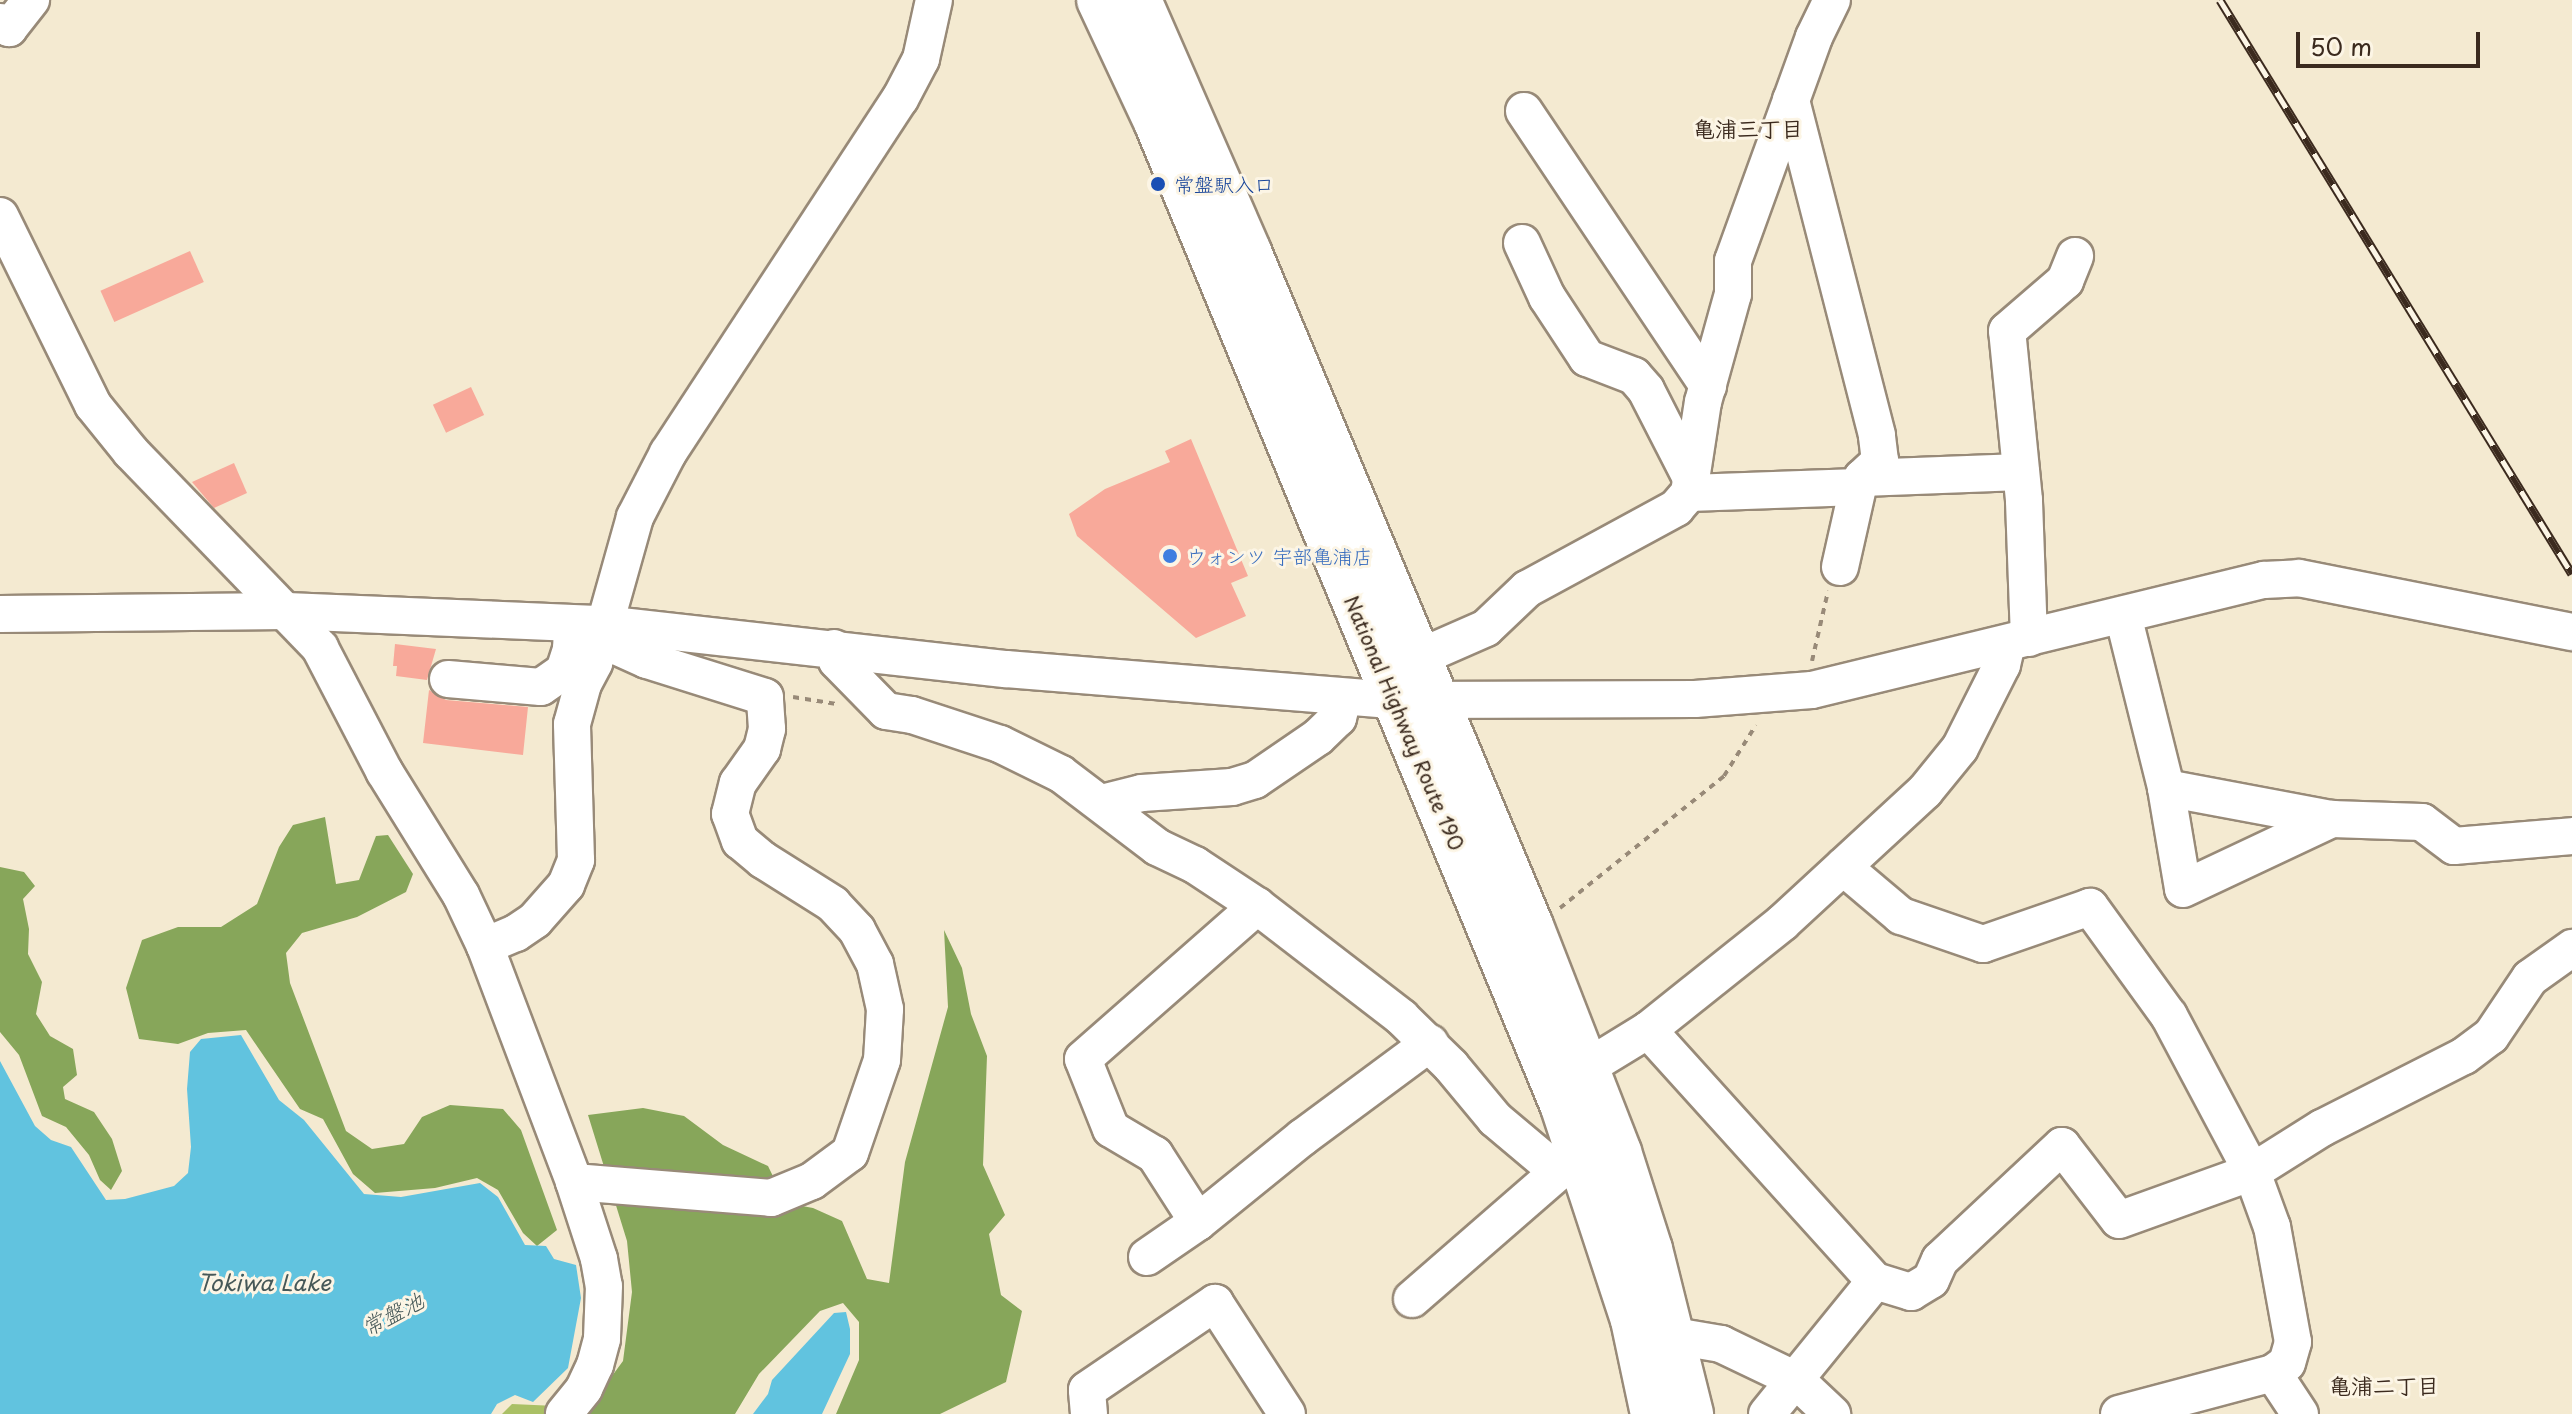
<!DOCTYPE html>
<html>
<head>
<meta charset="utf-8">
<style>
	body { margin:0 }
	#map { position:relative; width:2572px; height:1414px; overflow:hidden; background:#f4ead1; font-family:"Playpen Sans","Klee One",sans-serif }
	div>[style] { position:absolute }
	[style*='--x'] { left:calc(var(--x)*1px); top:calc(var(--y)*1px); width:calc(var(--w)*1px); rotate:calc(var(--a)*1deg) }
	.green>* { inset:0; background:#aac065 }
	.forest>* { inset:0; background:#87a65a }
	.water>* { inset:0; background:#61c3df }
	.building>* { inset:0; background:#f8a99a; transform-origin:0 0 }
	.path>* { height:4px; margin-top:-2px; transform-origin:0; background:repeating-linear-gradient(90deg,#988a78 0 6px,transparent 0 12px) }
	.roads { filter:drop-shadow(2px 0 #988a78) drop-shadow(-2px 0 #988a78) drop-shadow(0 2px #988a78) drop-shadow(0 -2px #988a78) }
	.minor>* { height:36px; margin:-18px; padding:0 18px; transform-origin:18px; border-radius:18px; background:#fff }
	.highway>* { height:44px; margin:-22px; padding:0 22px; transform-origin:22px; border-radius:22px; background:#fff }
	.rail>* { height:9px; margin-top:-4.5px; transform-origin:0; background:repeating-linear-gradient(90deg,#fcf5e5 0 18px,#3b2a1e 0 36px); box-sizing:border-box; border-block:2px solid #3b2a1e }
	.dots>* { width:22px; height:22px; translate:-50% -50%; box-sizing:border-box; border:4px solid #fcf5e5; border-radius:50% }
	span { translate:-50% -50%; white-space:nowrap; text-align:center; line-height:1.15; -webkit-text-stroke:6px #fcf5e5; paint-order:stroke }
	.transit-label { font-size:20px; color:#164399 }
	.left { translate:0 -50%; text-align:left }
	.shop-label { font-size:20px; color:#366cbe }
	.street-label { font-size:20px; color:#3b2a1e }
	.neighbourhood-label { font-size:22px; color:#3b2a1e; font-weight:700 }
	.water-label { font-size:22px; color:#465858; font-style:italic }
	.scale { position:absolute; left:2296px; top:32px; width:184px; height:36px; box-sizing:border-box; border:4px solid #3b2a1e; border-top:0; padding-left:10px; font-size:24px; line-height:28px; white-space:nowrap; color:#3b2a1e; -webkit-text-stroke:6px #fcf5e5; paint-order:stroke }
</style>
</head>
<body>
<div id="map">
	<div class="green">
		<div style="clip-path:polygon(512px 1404px,556px 1406px,548px 1414px,502px 1414px)"></div>
	</div>
	<div class="forest">
		<div style="clip-path:polygon(325px 817px,336px 884px,359px 880px,376px 836px,388px 835px,413px 874px,406px 892px,357px 917px,302px 933px,286px 953px,290px 983px,346px 1131px,372px 1149px,404px 1144px,422px 1117px,450px 1105px,503px 1109px,521px 1130px,557px 1230px,537px 1246px,523px 1233px,498px 1190px,477px 1178px,435px 1188px,375px 1193px,353px 1174px,323px 1119px,300px 1109px,246px 1030px,208px 1033px,178px 1044px,139px 1039px,126px 988px,142px 940px,178px 927px,221px 927px,257px 904px,279px 847px,293px 825px)"></div>
		<div style="clip-path:polygon(0 867px,24px 872px,35px 886px,23px 899px,29px 929px,28px 954px,42px 982px,36px 1014px,50px 1036px,73px 1049px,77px 1075px,63px 1087px,65px 1099px,94px 1112px,112px 1139px,122px 1171px,111px 1190px,100px 1180px,89px 1155px,66px 1127px,42px 1116px,19px 1055px,0 1032px)"></div>
		<div style="clip-path:polygon(944px 930px,962px 968px,971px 1014px,987px 1056px,983px 1165px,1005px 1215px,989px 1234px,1001px 1295px,1022px 1311px,1006px 1382px,940px 1414px,836px 1414px,859px 1360px,859px 1322px,843px 1303px,820px 1311px,759px 1374px,735px 1414px,584px 1414px,623px 1361px,632px 1292px,627px 1241px,588px 1115px,643px 1108px,684px 1116px,723px 1145px,768px 1166px,786px 1203px,813px 1208px,842px 1221px,867px 1279px,889px 1283px,905px 1162px,948px 1007px)"></div>
	</div>
	<div class="water">
		<div style="clip-path:polygon(241px 1035px,279px 1100px,304px 1120px,364px 1194px,401px 1197px,480px 1183px,498px 1197px,525px 1245px,546px 1246px,554px 1259px,576px 1265px,581px 1298px,568px 1368px,533px 1402px,515px 1395px,497px 1404px,491px 1414px,0 1414px,0 1061px,35px 1126px,51px 1140px,71px 1147px,106px 1200px,125px 1199px,174px 1186px,188px 1173px,191px 1147px,187px 1089px,190px 1052px,201px 1039px)"></div>
		<div style="clip-path:polygon(846px 1312px,850px 1329px,850px 1354px,822px 1414px,753px 1414px,768px 1394px,772px 1380px,834px 1313px)"></div>
	</div>
	<div class="building">
		<div style="left:190px;top:251px;width:34px;height:98px;rotate:66deg"></div>
		<div style="left:471px;top:387px;width:31px;height:42px;rotate:65deg"></div>
		<div style="clip-path:polygon(1191px 439px,1248px 576px,1231px 583px,1246px 616px,1196px 638px,1077px 536px,1069px 514px,1105px 489px,1170px 462px,1165px 451px)"></div>
		<div style="clip-path:polygon(234px 463px,247px 493px,214px 508px,192px 482px)"></div>
		<div style="clip-path:polygon(395px 644px,436px 649px,427px 680px,396px 676px,397px 666px,393px 666px)"></div>
		<div style="clip-path:polygon(429px 690px,446px 700px,528px 707px,523px 755px,423px 743px)"></div>
	</div>
	<div class="path">
		<div style="--x:1812;--y:661;--w:72;--a:-77.1"></div>
		<div style="--x:793;--y:697;--w:44;--a:9.2"></div>
		<div style="--x:1560;--y:908;--w:211;--a:-38.8"></div>
		<div style="--x:1724;--y:776;--w:60;--a:-57.9"></div>
	</div>
	<div class="roads">
		<div class="minor">
			<div style="--x:0;--y:22;--w:11;--a:34"></div>
			<div style="--x:9;--y:28;--w:36;--a:-52"></div>
			<div style="--x:1524;--y:111;--w:331;--a:56.2"></div>
			<div style="--x:0;--y:216;--w:211;--a:63.8"></div>
			<div style="--x:93;--y:405;--w:60;--a:51"></div>
			<div style="--x:131;--y:452;--w:272;--a:46"></div>
			<div style="--x:320;--y:648;--w:139;--a:62.5"></div>
			<div style="--x:384;--y:771;--w:146;--a:58.2"></div>
			<div style="--x:461;--y:895;--w:56;--a:64.8"></div>
			<div style="--x:485;--y:946;--w:252;--a:69.3"></div>
			<div style="--x:574;--y:1182;--w:81;--a:72"></div>
			<div style="--x:599;--y:1259;--w:27;--a:80"></div>
			<div style="--x:604;--y:1286;--w:53;--a:92.2"></div>
			<div style="--x:602;--y:1339;--w:27;--a:105"></div>
			<div style="--x:595;--y:1365;--w:26;--a:115"></div>
			<div style="--x:584;--y:1389;--w:32;--a:129"></div>
			<div style="--x:1522;--y:243;--w:60;--a:65.2"></div>
			<div style="--x:1547;--y:297;--w:73;--a:56.7"></div>
			<div style="--x:1587;--y:358;--w:50;--a:21"></div>
			<div style="--x:1634;--y:376;--w:18;--a:49"></div>
			<div style="--x:1646;--y:390;--w:97;--a:62.9"></div>
			<div style="--x:1862;--y:478;--w:159;--a:-2.2"></div>
			<div style="--x:1689;--y:493;--w:169;--a:-2"></div>
			<div style="--x:1858;--y:487;--w:10;--a:-66"></div>
			<div style="--x:1862;--y:478;--w:25;--a:-43"></div>
			<div style="--x:1880;--y:461;--w:26;--a:-97"></div>
			<div style="--x:1877;--y:435;--w:346;--a:-104.4"></div>
			<div style="--x:1840;--y:567;--w:82;--a:-77.3"></div>
			<div style="--x:0;--y:614;--w:287;--a:-0.6"></div>
			<div style="--x:287;--y:611;--w:316;--a:2.4"></div>
			<div style="--x:603;--y:624;--w:406;--a:6.4"></div>
			<div style="--x:1006;--y:669;--w:389;--a:4.6"></div>
			<div style="--x:1394;--y:700;--w:301;--a:-0.2"></div>
			<div style="--x:1695;--y:699;--w:117;--a:-4.4"></div>
			<div style="--x:1812;--y:690;--w:465;--a:-13.7"></div>
			<div style="--x:2264;--y:580;--w:35;--a:-3"></div>
			<div style="--x:2299;--y:578;--w:278;--a:11.2"></div>
			<div style="--x:2123;--y:615;--w:178;--a:76"></div>
			<div style="--x:2166;--y:788;--w:102;--a:80.4"></div>
			<div style="--x:2183;--y:889;--w:165;--a:-25.2"></div>
			<div style="--x:2332;--y:819;--w:90;--a:1.9"></div>
			<div style="--x:2422;--y:822;--w:40;--a:37"></div>
			<div style="--x:2454;--y:846;--w:118;--a:-4.8"></div>
			<div style="--x:2029;--y:638;--w:138;--a:-92.1"></div>
			<div style="--x:2024;--y:500;--w:170;--a:-95.7"></div>
			<div style="--x:2007;--y:331;--w:77;--a:-40.8"></div>
			<div style="--x:2065;--y:281;--w:27;--a:-68"></div>
			<div style="--x:834;--y:648;--w:13;--a:77"></div>
			<div style="--x:837;--y:661;--w:70;--a:45.6"></div>
			<div style="--x:886;--y:711;--w:26;--a:9"></div>
			<div style="--x:912;--y:715;--w:93;--a:18.2"></div>
			<div style="--x:1000;--y:744;--w:68;--a:26.2"></div>
			<div style="--x:1061;--y:774;--w:121;--a:37.2"></div>
			<div style="--x:1157;--y:847;--w:42;--a:25.3"></div>
			<div style="--x:1195;--y:865;--w:74;--a:33.5"></div>
			<div style="--x:1257;--y:906;--w:182;--a:37.6"></div>
			<div style="--x:1401;--y:1017;--w:70;--a:44.4"></div>
			<div style="--x:1451;--y:1066;--w:69;--a:50.3"></div>
			<div style="--x:1495;--y:1119;--w:82;--a:40.1"></div>
			<div style="--x:1558;--y:1172;--w:27;--a:-24"></div>
			<div style="--x:1395;--y:668;--w:99;--a:-23.7"></div>
			<div style="--x:1486;--y:628;--w:57;--a:-43.6"></div>
			<div style="--x:1527;--y:589;--w:170;--a:-28.5"></div>
			<div style="--x:1676;--y:508;--w:20;--a:-49"></div>
			<div style="--x:1689;--y:493;--w:92;--a:-81.3"></div>
			<div style="--x:1703;--y:402;--w:112;--a:-74.5"></div>
			<div style="--x:1733;--y:294;--w:33;--a:-90"></div>
			<div style="--x:1733;--y:261;--w:238;--a:-70.1"></div>
			<div style="--x:1814;--y:37;--w:41;--a:-64.1"></div>
			<div style="--x:448;--y:679;--w:93;--a:4.9"></div>
			<div style="--x:541;--y:687;--w:28;--a:-35"></div>
			<div style="--x:564;--y:671;--w:23;--a:-72"></div>
			<div style="--x:571;--y:649;--w:17;--a:-87"></div>
			<div style="--x:2166;--y:788;--w:169;--a:10.6"></div>
			<div style="--x:1102;--y:803;--w:41;--a:-14"></div>
			<div style="--x:1142;--y:793;--w:90;--a:-3.8"></div>
			<div style="--x:1232;--y:787;--w:24;--a:-17"></div>
			<div style="--x:1255;--y:780;--w:76;--a:-34.3"></div>
			<div style="--x:1318;--y:737;--w:28;--a:-44"></div>
			<div style="--x:1338;--y:718;--w:21;--a:-76"></div>
			<div style="--x:485;--y:946;--w:34;--a:-23"></div>
			<div style="--x:516;--y:933;--w:23;--a:-34"></div>
			<div style="--x:535;--y:920;--w:47;--a:-48.5"></div>
			<div style="--x:566;--y:885;--w:27;--a:-68"></div>
			<div style="--x:576;--y:860;--w:136;--a:-91.7"></div>
			<div style="--x:572;--y:724;--w:41;--a:-74.6"></div>
			<div style="--x:583;--y:684;--w:24;--a:-62"></div>
			<div style="--x:594;--y:663;--w:152;--a:-74.3"></div>
			<div style="--x:635;--y:517;--w:72;--a:-62.7"></div>
			<div style="--x:668;--y:453;--w:423;--a:-56.8"></div>
			<div style="--x:900;--y:99;--w:45;--a:-62.3"></div>
			<div style="--x:921;--y:59;--w:60;--a:-77.6"></div>
			<div style="--x:1648;--y:1030;--w:338;--a:47.9"></div>
			<div style="--x:1875;--y:1281;--w:38;--a:17"></div>
			<div style="--x:1911;--y:1292;--w:23;--a:-31"></div>
			<div style="--x:1931;--y:1280;--w:22;--a:-66"></div>
			<div style="--x:1940;--y:1260;--w:167;--a:-43.1"></div>
			<div style="--x:2062;--y:1146;--w:93;--a:52.4"></div>
			<div style="--x:2119;--y:1220;--w:141;--a:-19.8"></div>
			<div style="--x:2252;--y:1172;--w:177;--a:-118"></div>
			<div style="--x:2169;--y:1016;--w:135;--a:-125.9"></div>
			<div style="--x:2090;--y:907;--w:113;--a:160.9"></div>
			<div style="--x:1983;--y:944;--w:87;--a:-161.1"></div>
			<div style="--x:1901;--y:916;--w:76;--a:-139.8"></div>
			<div style="--x:1586;--y:1068;--w:73;--a:-31.5"></div>
			<div style="--x:1648;--y:1030;--w:171;--a:-38.6"></div>
			<div style="--x:1782;--y:923;--w:195;--a:-42.7"></div>
			<div style="--x:1925;--y:791;--w:55;--a:-50.9"></div>
			<div style="--x:1960;--y:748;--w:93;--a:-63.2"></div>
			<div style="--x:2002;--y:665;--w:22;--a:-77"></div>
			<div style="--x:574;--y:1182;--w:198;--a:4.6"></div>
			<div style="--x:771;--y:1198;--w:44;--a:-22.5"></div>
			<div style="--x:812;--y:1181;--w:47;--a:-36.4"></div>
			<div style="--x:850;--y:1153;--w:98;--a:-71"></div>
			<div style="--x:882;--y:1060;--w:51;--a:-86.6"></div>
			<div style="--x:885;--y:1009;--w:46;--a:-102.5"></div>
			<div style="--x:875;--y:964;--w:38;--a:-118"></div>
			<div style="--x:857;--y:930;--w:35;--a:-133"></div>
			<div style="--x:833;--y:904;--w:83;--a:-147.8"></div>
			<div style="--x:763;--y:860;--w:30;--a:-140"></div>
			<div style="--x:740;--y:841;--w:29;--a:-110"></div>
			<div style="--x:730;--y:814;--w:32;--a:-76"></div>
			<div style="--x:738;--y:783;--w:42;--a:-54.8"></div>
			<div style="--x:762;--y:749;--w:21;--a:-76"></div>
			<div style="--x:767;--y:729;--w:32;--a:-94"></div>
			<div style="--x:765;--y:697;--w:124;--a:-162.6"></div>
			<div style="--x:647;--y:660;--w:51;--a:-155.9"></div>
			<div style="--x:1198;--y:1222;--w:80;--a:-122.7"></div>
			<div style="--x:1155;--y:1155;--w:51;--a:-149.4"></div>
			<div style="--x:1111;--y:1129;--w:75;--a:-111.8"></div>
			<div style="--x:1083;--y:1059;--w:232;--a:-41.3"></div>
			<div style="--x:1147;--y:1257;--w:62;--a:-34.5"></div>
			<div style="--x:1198;--y:1222;--w:135;--a:-39"></div>
			<div style="--x:1303;--y:1137;--w:158;--a:-36.5"></div>
			<div style="--x:1412;--y:1299;--w:194;--a:-41"></div>
			<div style="--x:1674;--y:1336;--w:48;--a:9.7"></div>
			<div style="--x:1721;--y:1344;--w:83;--a:25.6"></div>
			<div style="--x:1796;--y:1380;--w:50;--a:43.4"></div>
			<div style="--x:2273;--y:1373;--w:49;--a:56.6"></div>
			<div style="--x:1089;--y:1414;--w:24;--a:-95"></div>
			<div style="--x:1087;--y:1390;--w:155;--a:-34.2"></div>
			<div style="--x:1215;--y:1303;--w:132;--a:57"></div>
			<div style="--x:1767;--y:1414;--w:171;--a:-50.9"></div>
			<div style="--x:2119;--y:1414;--w:159;--a:-14.9"></div>
			<div style="--x:2273;--y:1373;--w:17;--a:-36"></div>
			<div style="--x:2287;--y:1363;--w:22;--a:-74"></div>
			<div style="--x:2293;--y:1342;--w:117;--a:-100.3"></div>
			<div style="--x:2272;--y:1227;--w:59;--a:-110"></div>
			<div style="--x:2252;--y:1172;--w:83;--a:-32.2"></div>
			<div style="--x:2322;--y:1128;--w:159;--a:-26.9"></div>
			<div style="--x:2464;--y:1056;--w:34;--a:-37"></div>
			<div style="--x:2491;--y:1036;--w:70;--a:-56.1"></div>
			<div style="--x:2530;--y:978;--w:52;--a:-35.5"></div>
		</div>
		<div class="highway">
			<div style="--x:1099;--y:0;--w:137;--a:64.9"></div>
			<div style="--x:1157;--y:124;--w:1060;--a:67.55"></div>
			<div style="--x:1562;--y:1104;--w:227;--a:71.8"></div>
			<div style="--x:1633;--y:1320;--w:96;--a:78"></div>
			<div style="--x:1139;--y:0;--w:275;--a:66.4"></div>
			<div style="--x:1249;--y:252;--w:731;--a:67.3"></div>
			<div style="--x:1531;--y:926;--w:243;--a:68.7"></div>
			<div style="--x:1619;--y:1152;--w:102;--a:72.3"></div>
			<div style="--x:1650;--y:1249;--w:170;--a:76"></div>
		</div>
	</div>
	<div class="rail">
		<div style="--x:2220;--y:0;--w:673;--a:58.48"></div>
	</div>
	<div class="dots">
		<div style="left:1158px;top:184px;background:#1a4fb4"></div>
		<div style="left:1170px;top:556px;background:#3f7fe0"></div>
	</div>
	<div class="transit-label">
		<span class="left" style="left:1174px;top:184px">常盤駅入口</span>
	</div>
	<div class="shop-label">
		<span class="left" style="left:1186px;top:556px">ウォンツ 宇部亀浦店</span>
	</div>
	<div class="street-label">
		<span style="left:1404px;top:723px;rotate:67deg">National Highway Route 190</span>
	</div>
	<div class="neighbourhood-label">
		<span style="left:1748px;top:128px">亀浦三丁目</span>
		<span style="left:2384px;top:1385px">亀浦二丁目</span>
	</div>
	<div class="water-label">
		<span style="left:264px;top:1282px">Tokiwa Lake</span>
		<span style="left:392px;top:1313px;rotate:-27deg">常盤池</span>
	</div>
	<div class="scale">50 m</div>
</div>
</body>
</html>
